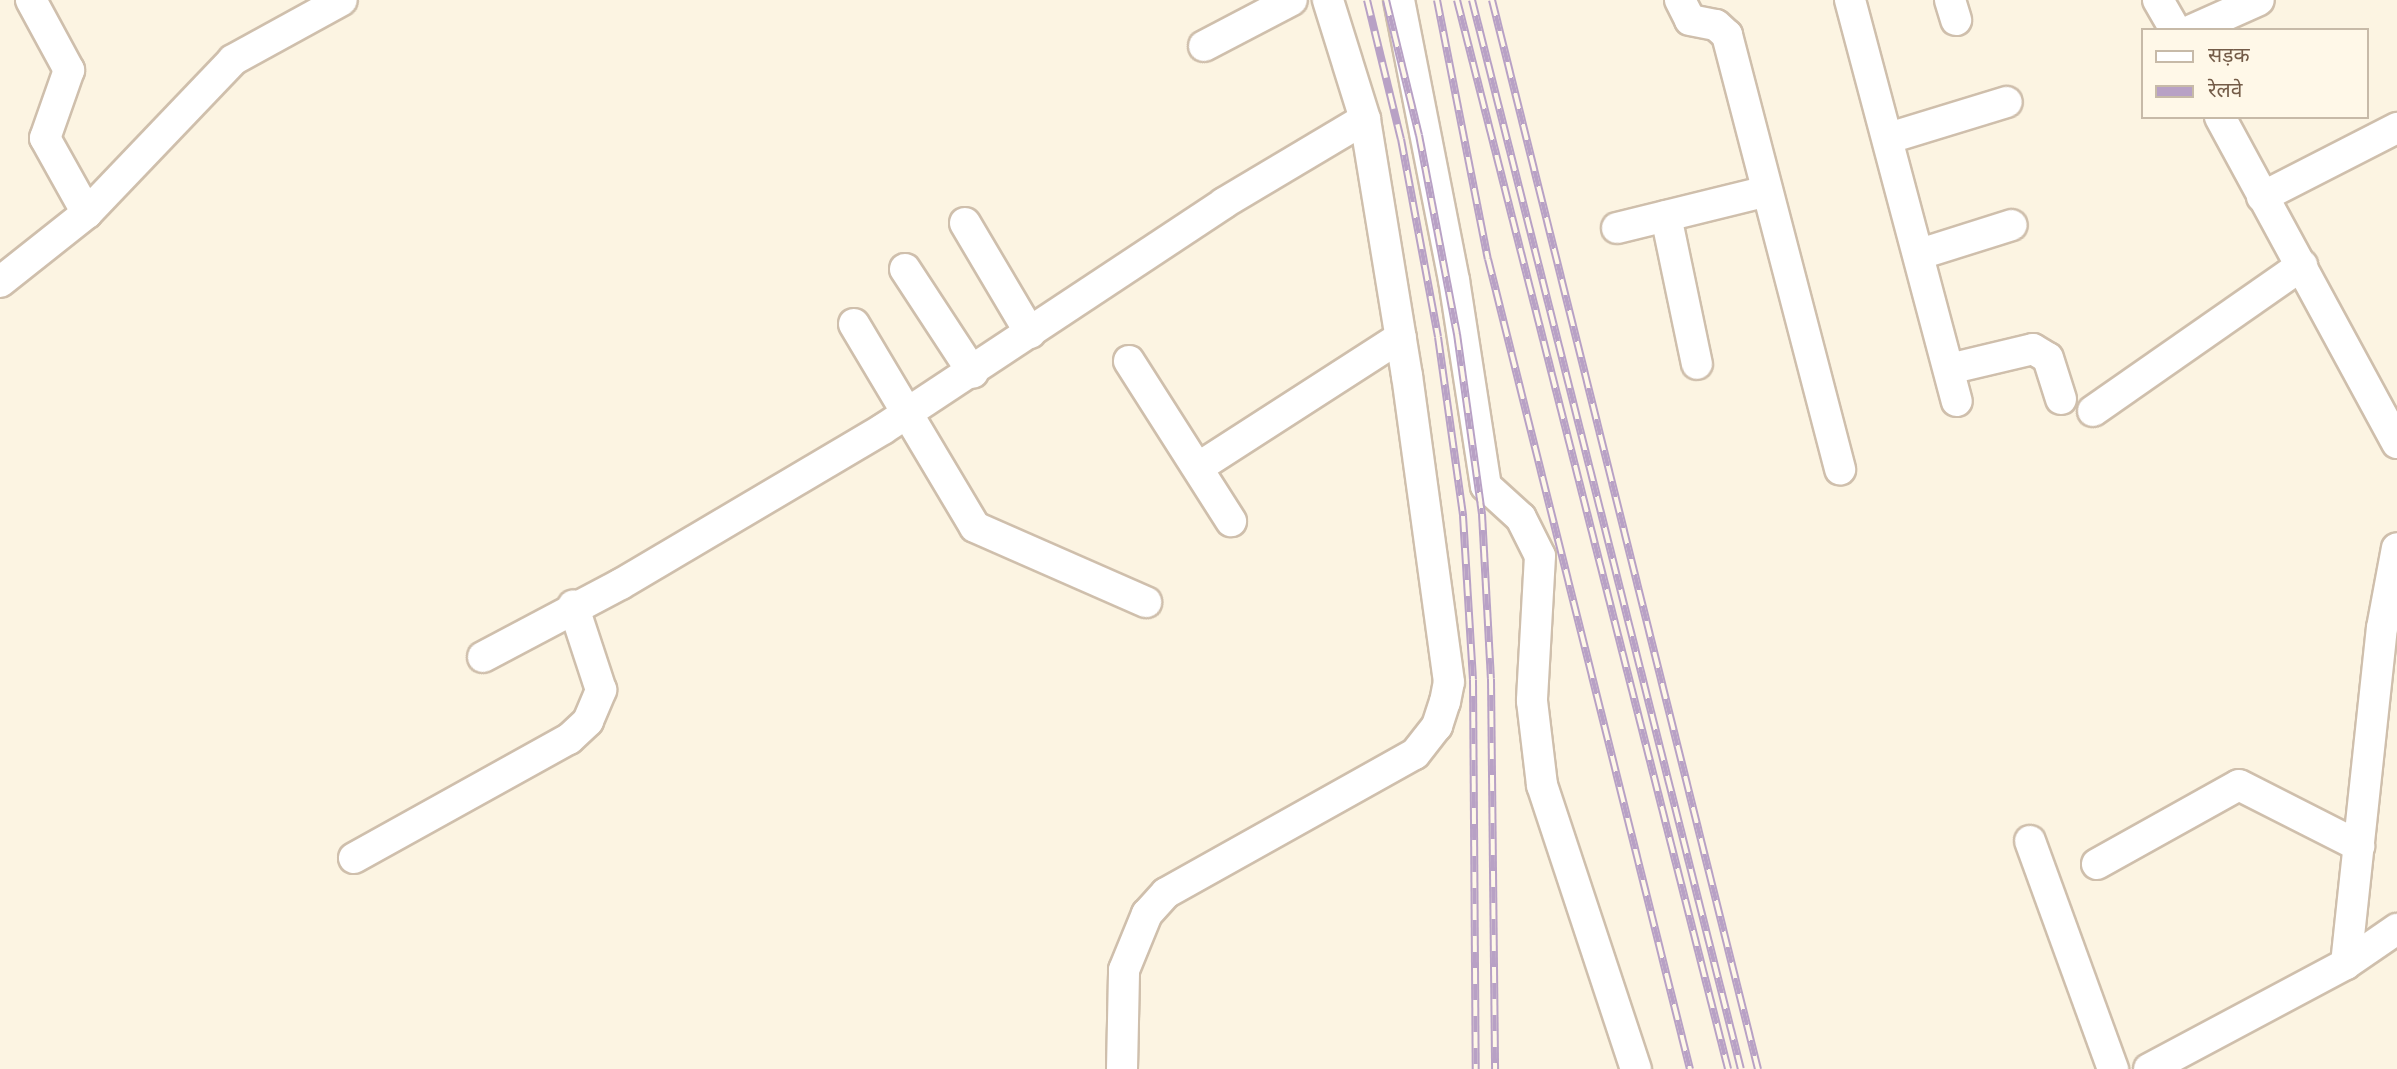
<!DOCTYPE html>
<html>
<head>
<meta charset="utf-8">
<style>
	body { margin:0 }
	#map { position:relative; width:2397px; height:1069px; overflow:hidden; background:#fcf4e2; font-family:"Work Sans","Noto Sans Devanagari",sans-serif }
	div>[style] { position:absolute }
	[style*='--x'] { left:calc(var(--x)*1px); top:calc(var(--y)*1px); width:calc(var(--w)*1px); rotate:calc(var(--a)*1deg) }
	.roads { filter:drop-shadow(2px 0 #cfbfac) drop-shadow(-2px 0 #cfbfac) drop-shadow(0 2px #cfbfac) drop-shadow(0 -2px #cfbfac) }
	.minor>* { height:30px; margin:-15px; padding:0 15px; transform-origin:15px; border-radius:15px; background:#fff }
	.rail>* { height:8px; margin-top:-4px; transform-origin:0; background:repeating-linear-gradient(90deg,#fff8e8 0 16px,#b8a1c5 0 32px); box-sizing:border-box; border-block:2px solid #b8a1c5 }
	span { translate:-50% -50%; white-space:nowrap; text-align:center; line-height:1.15; -webkit-text-stroke:5px #fff8e8; paint-order:stroke }
	.legend { position:absolute; left:2141px; top:28px; width:228px; height:91px; box-sizing:border-box; background:#fff8e8; border:2px solid #c7baa8; margin:0; padding:9px 12px; list-style:none; font-size:21px; color:#745c48 }
	.legend li { display:flex; align-items:center; gap:14px; height:35px }
	.legend b { width:35px; border:2px solid #c7baa8 }
</style>
</head>
<body>
<div id="map">
	<div class="roads">
		<div class="minor">
			<div style="--x:31;--y:0;--w:80;--a:61.5"></div>
			<div style="--x:69;--y:70;--w:72;--a:109.4"></div>
			<div style="--x:45;--y:138;--w:86;--a:60.8"></div>
			<div style="--x:1399;--y:0;--w:285;--a:78.9"></div>
			<div style="--x:1454;--y:280;--w:208;--a:81.2"></div>
			<div style="--x:1486;--y:486;--w:47;--a:42.4"></div>
			<div style="--x:1521;--y:518;--w:42;--a:63.4"></div>
			<div style="--x:1540;--y:556;--w:145;--a:93.2"></div>
			<div style="--x:1532;--y:701;--w:85;--a:83.2"></div>
			<div style="--x:1542;--y:785;--w:299;--a:71.7"></div>
			<div style="--x:1680;--y:0;--w:22;--a:63"></div>
			<div style="--x:1690;--y:20;--w:26;--a:11"></div>
			<div style="--x:1716;--y:25;--w:15;--a:42"></div>
			<div style="--x:1727;--y:35;--w:449;--a:75.4"></div>
			<div style="--x:1850;--y:0;--w:415;--a:75.1"></div>
			<div style="--x:1950;--y:0;--w:21;--a:73"></div>
			<div style="--x:2158;--y:0;--w:34;--a:60"></div>
			<div style="--x:2192;--y:30;--w:73;--a:-24.1"></div>
			<div style="--x:1204;--y:46;--w:99;--a:-27.6"></div>
			<div style="--x:2220;--y:117;--w:371;--a:61.5"></div>
			<div style="--x:1889;--y:138;--w:123;--a:-17"></div>
			<div style="--x:2262;--y:197;--w:152;--a:-27.1"></div>
			<div style="--x:1666;--y:216;--w:151;--a:78.2"></div>
			<div style="--x:965;--y:223;--w:128;--a:59.4"></div>
			<div style="--x:1617;--y:228;--w:151;--a:-13.8"></div>
			<div style="--x:1920;--y:254;--w:96;--a:-17.5"></div>
			<div style="--x:905;--y:269;--w:124;--a:56.8"></div>
			<div style="--x:0;--y:282;--w:111;--a:-38.4"></div>
			<div style="--x:87;--y:213;--w:211;--a:-46.3"></div>
			<div style="--x:233;--y:60;--w:124;--a:-28.8"></div>
			<div style="--x:854;--y:324;--w:236;--a:59.2"></div>
			<div style="--x:975;--y:527;--w:187;--a:23.7"></div>
			<div style="--x:1129;--y:361;--w:190;--a:57.5"></div>
			<div style="--x:1949;--y:369;--w:86;--a:-13.4"></div>
			<div style="--x:2033;--y:349;--w:17;--a:31"></div>
			<div style="--x:2048;--y:358;--w:43;--a:72.4"></div>
			<div style="--x:2093;--y:411;--w:255;--a:-34.9"></div>
			<div style="--x:1199;--y:467;--w:240;--a:-32.8"></div>
			<div style="--x:483;--y:657;--w:156;--a:-27.9"></div>
			<div style="--x:621;--y:584;--w:304;--a:-30.6"></div>
			<div style="--x:883;--y:429;--w:409;--a:-33.5"></div>
			<div style="--x:1224;--y:203;--w:164;--a:-30.8"></div>
			<div style="--x:2030;--y:841;--w:243;--a:70"></div>
			<div style="--x:354;--y:858;--w:246;--a:-29"></div>
			<div style="--x:569;--y:739;--w:26;--a:-43"></div>
			<div style="--x:588;--y:721;--w:34;--a:-67"></div>
			<div style="--x:601;--y:690;--w:89;--a:-108.2"></div>
			<div style="--x:2097;--y:864;--w:162;--a:-29.1"></div>
			<div style="--x:2239;--y:785;--w:135;--a:26.9"></div>
			<div style="--x:2346;--y:964;--w:338;--a:-83.9"></div>
			<div style="--x:2382;--y:628;--w:81;--a:-79.4"></div>
			<div style="--x:1122;--y:1069;--w:99;--a:-88.8"></div>
			<div style="--x:1124;--y:970;--w:61;--a:-67.7"></div>
			<div style="--x:1147;--y:914;--w:28;--a:-48"></div>
			<div style="--x:1166;--y:893;--w:285;--a:-29.2"></div>
			<div style="--x:1415;--y:754;--w:36;--a:-52"></div>
			<div style="--x:1437;--y:726;--w:25;--a:-72"></div>
			<div style="--x:1445;--y:702;--w:20;--a:-79"></div>
			<div style="--x:1449;--y:682;--w:309;--a:-97.8"></div>
			<div style="--x:1407;--y:376;--w:260;--a:-99.3"></div>
			<div style="--x:1365;--y:119;--w:125;--a:-107.3"></div>
			<div style="--x:2149;--y:1069;--w:223;--a:-28.1"></div>
			<div style="--x:2346;--y:964;--w:62;--a:-34.5"></div>
		</div>
	</div>
	<div class="rail">
		<div style="--x:1367;--y:0;--w:143;--a:76.3"></div>
		<div style="--x:1401;--y:139;--w:201;--a:79.4"></div>
		<div style="--x:1438;--y:337;--w:181;--a:82"></div>
		<div style="--x:1463;--y:516;--w:164;--a:86.5"></div>
		<div style="--x:1473;--y:680;--w:389;--a:89.6"></div>
		<div style="--x:1386;--y:0;--w:139;--a:76.3"></div>
		<div style="--x:1419;--y:135;--w:203;--a:79.2"></div>
		<div style="--x:1457;--y:334;--w:182;--a:82.1"></div>
		<div style="--x:1482;--y:514;--w:165;--a:86.9"></div>
		<div style="--x:1491;--y:679;--w:390;--a:89.4"></div>
		<div style="--x:1437;--y:0;--w:264;--a:78.9"></div>
		<div style="--x:1488;--y:259;--w:835;--a:76"></div>
		<div style="--x:1457;--y:0;--w:1103;--a:75.77"></div>
		<div style="--x:1472;--y:0;--w:1102;--a:75.88"></div>
		<div style="--x:1492;--y:0;--w:1102;--a:76.03"></div>
	</div>
	<ul class="legend">
	<li><b style="height:9px;background:#fff"></b>सड़क</li>
	<li><b style="height:9px;background:#b8a1c5"></b>रेलवे</li>
	</ul>
</div>
</body>
</html>
